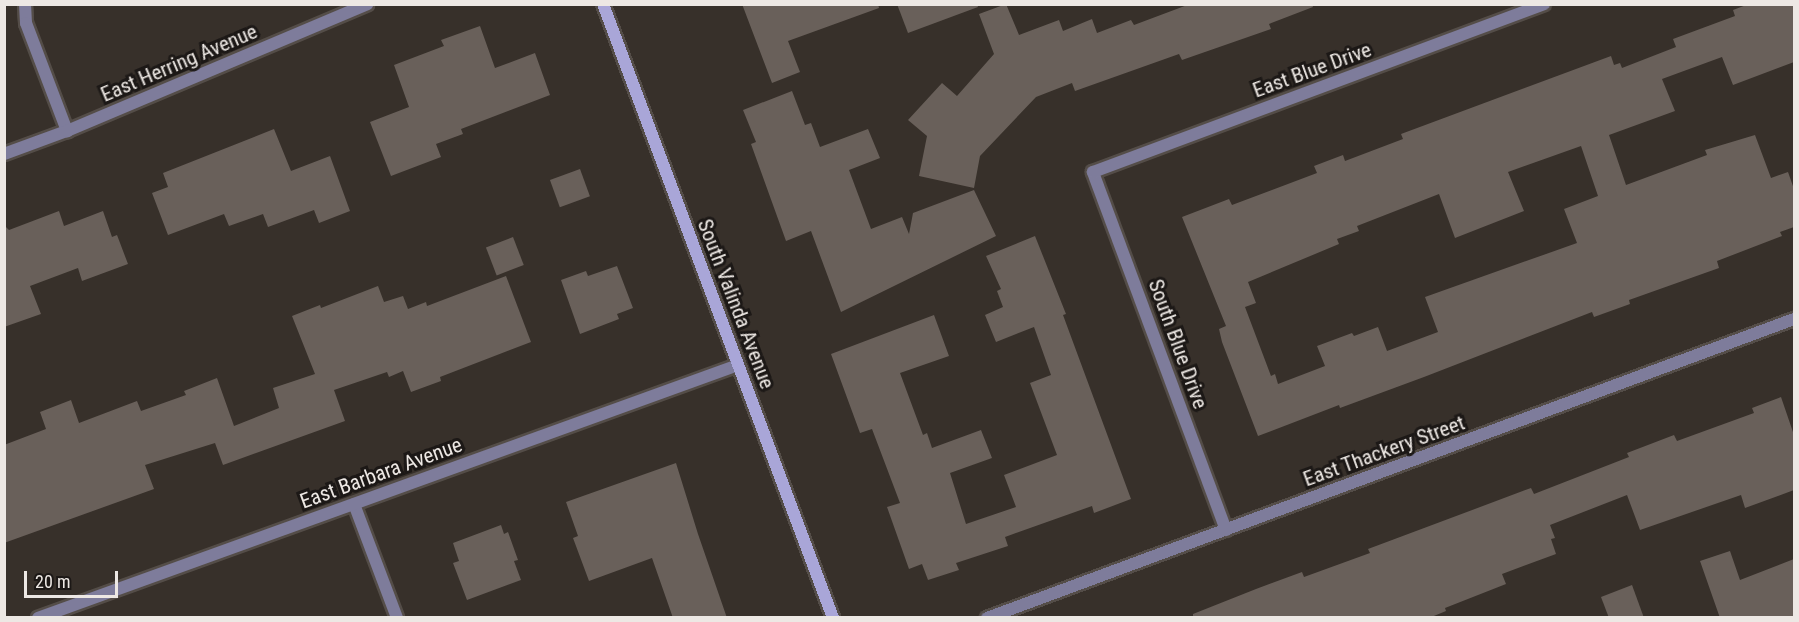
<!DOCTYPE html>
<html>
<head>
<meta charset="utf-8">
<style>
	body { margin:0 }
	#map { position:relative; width:1799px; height:622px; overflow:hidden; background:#37302a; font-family:"Roboto Condensed",sans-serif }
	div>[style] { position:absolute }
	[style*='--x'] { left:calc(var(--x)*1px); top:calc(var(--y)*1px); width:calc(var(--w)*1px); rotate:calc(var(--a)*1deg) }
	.building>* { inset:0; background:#69605a; transform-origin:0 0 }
	.roads { filter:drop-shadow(2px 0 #544d48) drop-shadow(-2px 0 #544d48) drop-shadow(0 2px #544d48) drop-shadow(0 -2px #544d48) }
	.street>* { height:12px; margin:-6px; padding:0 6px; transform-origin:6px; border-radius:6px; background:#7e7c9b }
	.secondary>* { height:12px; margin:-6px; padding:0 6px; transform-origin:6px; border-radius:6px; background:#a9a6d8 }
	span { translate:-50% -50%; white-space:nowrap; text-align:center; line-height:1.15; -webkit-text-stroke:6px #1c1816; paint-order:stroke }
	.street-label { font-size:21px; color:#ede8e4 }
	.frame { position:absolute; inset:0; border:6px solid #ede8e4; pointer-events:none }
	.scale { position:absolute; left:24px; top:571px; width:94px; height:27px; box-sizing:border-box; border:3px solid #ede8e4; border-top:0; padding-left:8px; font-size:18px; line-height:21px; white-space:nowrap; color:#ede8e4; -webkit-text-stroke:4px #1c1816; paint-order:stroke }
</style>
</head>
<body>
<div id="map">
	<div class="building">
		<div style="clip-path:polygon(742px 4px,878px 4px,879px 8px,788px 41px,800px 72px,772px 83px)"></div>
		<div style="clip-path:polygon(897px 4px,977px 4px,978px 7px,908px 33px)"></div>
		<div style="clip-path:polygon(1006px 4px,1019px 35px,1059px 20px,1063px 31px,1092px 19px,1097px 33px,1131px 20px,1134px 25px,1190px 4px,1312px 4px,1313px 7px,1269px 24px,1271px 29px,1182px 60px,1179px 54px,1075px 91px,1072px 83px,1036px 97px,980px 156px,974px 188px,919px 176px,927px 136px,908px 120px,942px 83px,957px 96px,994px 54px,979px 14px)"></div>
		<div style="clip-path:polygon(evenodd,1749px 4px,1794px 4px,1794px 62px,1733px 85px,1722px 57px,1662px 79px,1675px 111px,1609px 135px,1626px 185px,1707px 155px,1705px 150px,1755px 135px,1771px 178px,1788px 172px,1794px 189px,1794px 227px,1780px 232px,1782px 236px,1717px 261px,1719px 268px,1629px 300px,1630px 304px,1594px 317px,1592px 312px,1424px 377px,1340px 408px,1339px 405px,1258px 436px,1222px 342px,1219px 329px,1226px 326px,1182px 217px,1229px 199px,1232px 205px,1317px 173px,1314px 166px,1343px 155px,1345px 161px,1403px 139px,1401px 134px,1611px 56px,1614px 65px,1620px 63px,1622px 68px,1676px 47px,1673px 39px,1735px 16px,1733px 10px,1749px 4px,1581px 146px,1598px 196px,1564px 209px,1577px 243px,1425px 297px,1438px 332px,1387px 351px,1378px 327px,1354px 336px,1352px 333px,1317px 346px,1325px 366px,1278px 384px,1275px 374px,1271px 376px,1245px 307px,1256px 303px,1248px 282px,1339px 244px,1337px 239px,1359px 231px,1357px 226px,1439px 194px,1455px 238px,1524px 211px,1508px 172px,1581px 146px)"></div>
		<div style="clip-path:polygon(480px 26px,495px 68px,535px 53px,550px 95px,461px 129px,463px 134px,436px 144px,441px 157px,391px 176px,370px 122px,409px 107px,394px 65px,444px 46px,441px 40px)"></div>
		<div style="clip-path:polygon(792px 91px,805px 125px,811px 123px,820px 147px,868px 129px,880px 158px,849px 170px,871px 229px,902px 217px,909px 234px,913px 213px,974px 190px,996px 236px,841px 312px,811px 231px,786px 241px,751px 144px,756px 142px,743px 110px)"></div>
		<div style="clip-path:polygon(274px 129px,291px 171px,330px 156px,350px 211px,319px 223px,314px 210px,268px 227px,263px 214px,229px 226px,224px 214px,168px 235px,152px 193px,168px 187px,163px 173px)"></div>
		<div style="left:580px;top:169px;width:29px;height:32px;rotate:70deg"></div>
		<div style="clip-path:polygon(59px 211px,64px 226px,103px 211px,112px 237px,117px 235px,128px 264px,82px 281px,78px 268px,30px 286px,41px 314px,4px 327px,4px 225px,9px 230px)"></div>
		<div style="clip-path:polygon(1035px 236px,1066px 314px,1063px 315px,1131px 499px,1094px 513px,1092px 506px,1005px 537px,1008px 546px,956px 563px,959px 570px,928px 580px,922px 564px,909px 569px,887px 507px,900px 503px,872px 429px,860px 433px,831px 354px,934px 315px,949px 356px,900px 373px,923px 435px,927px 433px,932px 448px,981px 430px,992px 458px,950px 473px,966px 524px,1016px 507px,1004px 475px,1057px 455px,1030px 383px,1051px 375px,1034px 327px,996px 342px,985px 315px,1003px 307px,997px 291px,1001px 289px,986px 256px)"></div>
		<div style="left:513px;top:237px;width:30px;height:29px;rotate:69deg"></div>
		<div style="clip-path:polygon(617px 266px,633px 308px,617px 314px,619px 319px,580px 334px,561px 280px,586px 271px,588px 276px)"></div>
		<div style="clip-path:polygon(506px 276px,531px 342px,440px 377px,441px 381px,411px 392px,403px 371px,389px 377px,387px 372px,334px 390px,345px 421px,223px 465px,215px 443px,145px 465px,154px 489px,4px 543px,4px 445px,46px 429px,40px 412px,71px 400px,79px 423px,137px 401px,141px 411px,186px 395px,184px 391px,217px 378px,234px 426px,279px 408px,273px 388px,315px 374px,292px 316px,320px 305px,321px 308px,378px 286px,384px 302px,403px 296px,408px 309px,426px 302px,427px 306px)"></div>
		<div style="clip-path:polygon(1781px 397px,1794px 435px,1794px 490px,1745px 508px,1741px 495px,1640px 530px,1627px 495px,1550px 525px,1555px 538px,1551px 539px,1556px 554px,1502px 574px,1506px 584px,1445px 608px,1446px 611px,1429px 618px,1193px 618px,1193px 614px,1256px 589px,1302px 572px,1304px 577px,1370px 553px,1368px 549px,1531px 488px,1534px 494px,1629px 457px,1627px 453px,1674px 435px,1677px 441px,1754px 413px,1752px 408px)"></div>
		<div style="clip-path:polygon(676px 463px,698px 534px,727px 618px,673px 618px,652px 558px,589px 581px,573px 538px,578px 536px,566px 502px)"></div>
		<div style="clip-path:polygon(501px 525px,504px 534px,508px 532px,518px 560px,514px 561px,521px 580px,467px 600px,453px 563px,459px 561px,453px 543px)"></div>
		<div style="clip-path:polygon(1730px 551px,1740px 580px,1794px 559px,1794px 618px,1720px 618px,1700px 561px)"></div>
		<div style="clip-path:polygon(1632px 585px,1644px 618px,1609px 618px,1601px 597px)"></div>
	</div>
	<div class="roads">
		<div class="street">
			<div style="--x:25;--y:4;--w:19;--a:87"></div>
			<div style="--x:26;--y:23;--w:116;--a:69.2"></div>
			<div style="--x:4;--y:154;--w:67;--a:-20.1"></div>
			<div style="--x:67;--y:131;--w:326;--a:-22.9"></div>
			<div style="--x:354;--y:504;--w:122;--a:69.3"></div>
			<div style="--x:1226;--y:530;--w:382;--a:-110.4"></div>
			<div style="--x:1093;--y:172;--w:481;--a:-20.4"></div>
			<div style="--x:38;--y:618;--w:744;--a:-19.87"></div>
			<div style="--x:987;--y:618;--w:861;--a:-20.33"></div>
		</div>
		<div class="secondary">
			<div style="--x:603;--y:4;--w:656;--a:69.46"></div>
		</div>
	</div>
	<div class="street-label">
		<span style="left:179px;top:63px;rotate:-23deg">East Herring Avenue</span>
		<span style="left:1312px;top:70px;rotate:-20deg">East Blue Drive</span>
		<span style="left:736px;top:304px;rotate:69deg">South Valinda Avenue</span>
		<span style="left:1178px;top:344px;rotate:70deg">South Blue Drive</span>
		<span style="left:1384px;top:451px;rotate:-20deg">East Thackery Street</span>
		<span style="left:381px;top:473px;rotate:-20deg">East Barbara Avenue</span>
	</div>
	<div class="frame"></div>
	<div class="scale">20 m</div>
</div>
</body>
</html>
